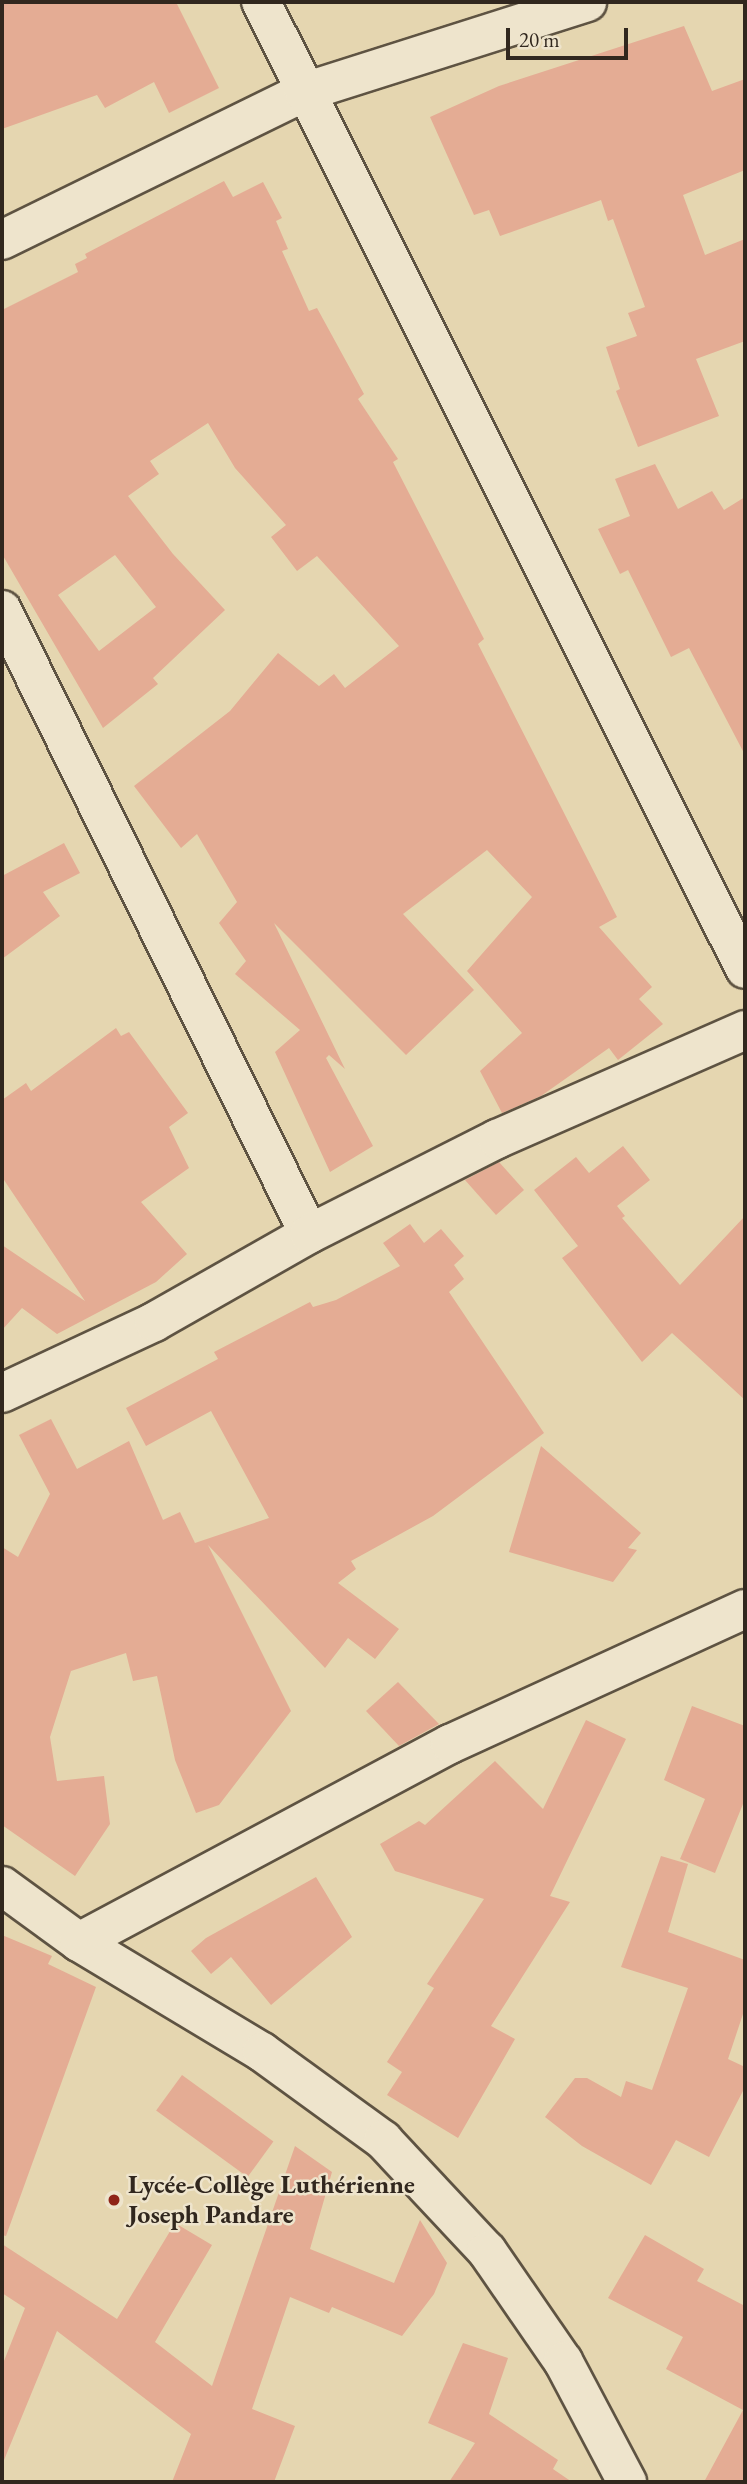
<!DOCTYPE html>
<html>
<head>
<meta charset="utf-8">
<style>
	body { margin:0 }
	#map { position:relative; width:747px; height:2484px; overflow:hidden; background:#e5d6b0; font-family:"EB Garamond",serif }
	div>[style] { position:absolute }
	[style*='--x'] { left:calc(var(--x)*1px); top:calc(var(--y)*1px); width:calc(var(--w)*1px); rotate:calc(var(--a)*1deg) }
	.building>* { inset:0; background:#e4ac94; transform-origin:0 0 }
	.roads { filter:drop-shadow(2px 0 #5e5342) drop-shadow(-2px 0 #5e5342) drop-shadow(0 2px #5e5342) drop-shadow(0 -2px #5e5342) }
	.street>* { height:38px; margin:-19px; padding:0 19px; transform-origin:19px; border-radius:19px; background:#eee4cc }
	.secondary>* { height:38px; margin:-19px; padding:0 19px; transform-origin:19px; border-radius:19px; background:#eee4cc }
	.dots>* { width:19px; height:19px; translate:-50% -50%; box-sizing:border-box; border:4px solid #eee4cc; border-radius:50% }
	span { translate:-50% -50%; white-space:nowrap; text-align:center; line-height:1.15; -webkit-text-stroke:5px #eee4cc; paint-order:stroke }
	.poi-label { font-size:26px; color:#31271e; font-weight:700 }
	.left { translate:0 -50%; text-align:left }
	.frame { position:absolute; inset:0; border:4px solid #31271e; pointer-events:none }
	.scale { position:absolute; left:506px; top:28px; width:122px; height:32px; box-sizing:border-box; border:4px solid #31271e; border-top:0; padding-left:9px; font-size:21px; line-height:24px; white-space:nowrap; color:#31271e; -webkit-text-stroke:5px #eee4cc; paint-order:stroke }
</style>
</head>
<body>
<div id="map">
	<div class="building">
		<div style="clip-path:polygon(2px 2px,176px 2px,219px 88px,169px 113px,154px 82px,105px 108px,97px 95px,2px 129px)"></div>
		<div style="clip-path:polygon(684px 26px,712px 91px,745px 79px,745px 170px,683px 195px,705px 255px,745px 239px,745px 341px,696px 359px,719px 416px,638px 447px,616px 391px,620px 389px,606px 347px,637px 336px,628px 313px,645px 307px,613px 219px,608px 221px,601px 200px,500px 236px,489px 210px,474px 215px,430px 117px,499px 86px)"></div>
		<div style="clip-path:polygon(evenodd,224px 181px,233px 197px,263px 182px,282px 218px,276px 221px,288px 249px,282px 251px,309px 311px,317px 308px,364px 394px,358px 399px,398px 459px,393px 462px,484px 639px,478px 644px,617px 917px,599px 927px,652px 987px,639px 999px,663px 1024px,618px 1060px,609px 1048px,541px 1096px,502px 1113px,480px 1071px,522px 1033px,467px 971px,532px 897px,487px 850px,403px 914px,474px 990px,406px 1055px,274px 923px,345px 1069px,329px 1055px,326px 1058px,373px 1146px,330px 1172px,275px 1052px,300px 1030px,235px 974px,246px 961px,219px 923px,237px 902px,197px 834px,181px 848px,134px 786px,230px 711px,278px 653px,319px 686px,334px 674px,345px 688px,399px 646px,317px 556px,297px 571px,271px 537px,286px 525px,235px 468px,208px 423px,150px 461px,159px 474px,128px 496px,173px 554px,225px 610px,153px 678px,158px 684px,103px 728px,2px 554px,2px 310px,78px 272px,75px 264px,87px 258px,85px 254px,224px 181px,115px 555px,156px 607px,99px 651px,58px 595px,115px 555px)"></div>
		<div style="clip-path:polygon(655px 464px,678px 509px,712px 491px,724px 510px,745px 497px,745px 755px,689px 648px,671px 657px,628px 570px,620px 574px,598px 529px,630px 516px,615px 479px)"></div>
		<div style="clip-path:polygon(64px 843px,80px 873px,43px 892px,60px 916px,2px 959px,2px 876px)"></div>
		<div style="clip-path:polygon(116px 1028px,121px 1036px,129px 1032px,188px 1113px,169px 1127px,189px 1168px,141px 1202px,187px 1254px,156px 1282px,57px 1334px,22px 1308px,2px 1330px,2px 1245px,85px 1301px,2px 1177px,2px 1100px,26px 1083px,31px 1091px)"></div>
		<div style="clip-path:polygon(623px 1146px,650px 1180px,617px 1206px,625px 1216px,622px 1218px,680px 1285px,745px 1216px,745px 1400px,672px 1333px,642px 1362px,562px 1258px,578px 1246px,534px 1190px,576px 1157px,589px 1173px)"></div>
		<div style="clip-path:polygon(499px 1162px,524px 1190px,496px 1215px,465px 1180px)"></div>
		<div style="clip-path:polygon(410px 1224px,424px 1243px,441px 1229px,464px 1256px,454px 1265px,464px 1279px,449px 1292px,544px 1433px,433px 1516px,351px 1561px,356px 1569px,338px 1583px,399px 1629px,375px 1659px,348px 1638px,325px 1668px,208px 1545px,291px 1711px,219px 1805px,196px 1813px,175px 1760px,157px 1676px,133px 1681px,126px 1653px,71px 1671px,50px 1737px,57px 1781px,104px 1776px,110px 1824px,75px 1876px,2px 1825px,2px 1547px,18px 1557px,50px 1494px,19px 1435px,51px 1419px,77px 1469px,129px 1441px,163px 1520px,180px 1512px,195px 1543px,269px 1518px,211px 1411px,146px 1446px,126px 1408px,218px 1359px,214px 1352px,310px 1302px,313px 1307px,336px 1300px,400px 1266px,383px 1243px)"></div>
		<div style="clip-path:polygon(541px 1446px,641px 1533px,628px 1548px,637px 1550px,613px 1582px,509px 1552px)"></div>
		<div style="clip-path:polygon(398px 1682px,439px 1724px,399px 1746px,366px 1711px)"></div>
		<div style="clip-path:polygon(692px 1706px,745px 1726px,745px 1799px,715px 1873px,680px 1859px,705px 1799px,664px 1780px)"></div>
		<div style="clip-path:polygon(586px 1720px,626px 1739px,550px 1896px,570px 1902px,491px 2026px,515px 2039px,458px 2138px,387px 2095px,402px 2072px,387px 2062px,434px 1988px,427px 1984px,484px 1899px,395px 1871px,380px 1844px,419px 1821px,425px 1825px,495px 1761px,543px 1809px)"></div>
		<div style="clip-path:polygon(661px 1856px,688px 1864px,668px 1932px,745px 1960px,745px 2008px,728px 2059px,745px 2067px,745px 2087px,709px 2157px,676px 2140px,651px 2185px,582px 2146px,545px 2117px,575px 2078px,587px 2078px,621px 2097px,626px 2081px,652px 2090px,688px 1988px,621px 1967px)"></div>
		<div style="clip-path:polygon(316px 1877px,352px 1937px,271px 2005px,231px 1957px,211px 1974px,191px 1951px,206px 1938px)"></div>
		<div style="clip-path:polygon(2px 1935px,52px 1956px,48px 1964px,96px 1987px,6px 2236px,2px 2235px)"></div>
		<div style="left:182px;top:2075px;width:113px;height:44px;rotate:36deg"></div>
		<div style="clip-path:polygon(295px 2146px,332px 2172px,310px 2249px,394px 2283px,420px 2220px,447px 2263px,434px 2294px,402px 2336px,332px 2307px,329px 2313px,290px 2297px,252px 2409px,295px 2426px,274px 2482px,172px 2482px,191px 2434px,57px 2331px,2px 2465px,2px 2366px,25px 2308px,2px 2293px,2px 2244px,117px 2319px,175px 2223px,212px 2245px,155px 2342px,212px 2386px)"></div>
		<div style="clip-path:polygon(645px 2235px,704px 2269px,697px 2281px,745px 2306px,745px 2482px,704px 2482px,743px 2410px,666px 2369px,683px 2337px,608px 2298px)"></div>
		<div style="clip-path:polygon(463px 2343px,508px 2358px,489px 2414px,558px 2460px,553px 2469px,572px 2482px,449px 2482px,475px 2443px,428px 2423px)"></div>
	</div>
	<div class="roads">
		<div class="street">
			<div style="--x:2;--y:240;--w:336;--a:-26.1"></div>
			<div style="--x:304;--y:92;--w:297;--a:-17.6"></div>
			<div style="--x:2;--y:610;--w:695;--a:63.8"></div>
			<div style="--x:2;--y:1393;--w:168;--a:-25"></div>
			<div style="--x:154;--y:1322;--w:178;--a:-29.6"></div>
			<div style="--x:309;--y:1234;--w:211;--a:-26.8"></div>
			<div style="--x:497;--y:1139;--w:271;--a:-23.7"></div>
			<div style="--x:2;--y:1886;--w:95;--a:36"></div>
			<div style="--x:79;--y:1942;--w:214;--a:31"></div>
			<div style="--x:262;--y:2052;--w:150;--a:36"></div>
			<div style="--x:383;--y:2140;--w:152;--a:46.9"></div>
			<div style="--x:487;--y:2251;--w:134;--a:55.4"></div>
			<div style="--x:563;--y:2361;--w:137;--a:62.1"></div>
			<div style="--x:79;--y:1942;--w:421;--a:-28.1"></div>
			<div style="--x:450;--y:1744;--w:324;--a:-24.6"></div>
		</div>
		<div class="secondary">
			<div style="--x:261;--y:2;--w:1081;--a:63.41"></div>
		</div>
	</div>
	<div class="dots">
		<div style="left:114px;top:2200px;background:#8f2418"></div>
	</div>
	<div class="poi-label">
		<span class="left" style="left:128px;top:2200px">Lycée-Collège Luthérienne<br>Joseph Pandare</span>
	</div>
	<div class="frame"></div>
	<div class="scale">20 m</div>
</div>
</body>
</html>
